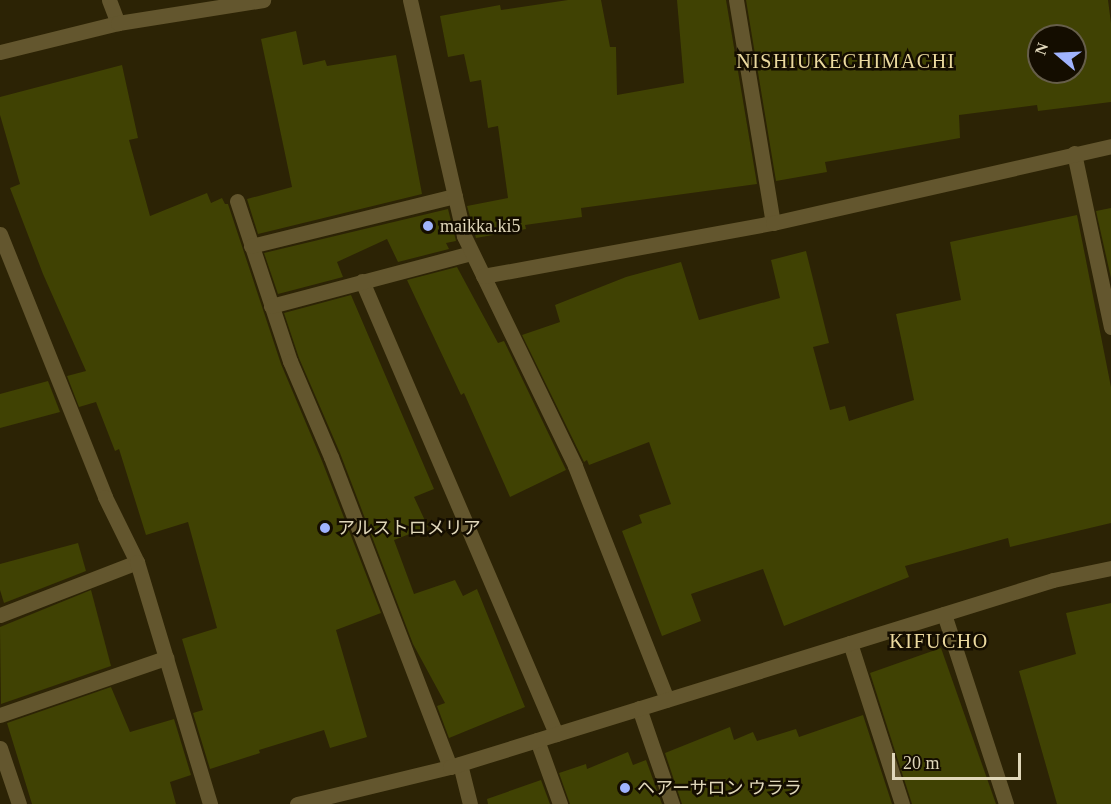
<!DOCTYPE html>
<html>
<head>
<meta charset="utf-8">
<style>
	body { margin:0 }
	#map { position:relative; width:1111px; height:804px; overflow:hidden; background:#2c2305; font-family:"Times New Roman","Noto Sans JP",serif }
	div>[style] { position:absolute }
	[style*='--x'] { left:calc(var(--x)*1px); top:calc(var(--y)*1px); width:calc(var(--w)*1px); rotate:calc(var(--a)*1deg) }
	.building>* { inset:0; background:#404203 }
	.lane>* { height:15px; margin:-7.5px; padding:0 7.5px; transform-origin:7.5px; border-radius:7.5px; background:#63562e }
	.street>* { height:15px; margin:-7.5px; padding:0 7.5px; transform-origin:7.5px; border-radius:7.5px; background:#63562e }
	.dots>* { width:16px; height:16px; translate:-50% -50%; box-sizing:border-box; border:3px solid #140d00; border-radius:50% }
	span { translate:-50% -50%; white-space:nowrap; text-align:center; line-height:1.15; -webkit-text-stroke:5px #140d00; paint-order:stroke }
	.poi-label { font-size:18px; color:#e0d7ba }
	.left { translate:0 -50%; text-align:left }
	.neighbourhood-label { font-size:20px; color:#ecda9f; letter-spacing:1.5px }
	.north { position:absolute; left:1027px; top:24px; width:60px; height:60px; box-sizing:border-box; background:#140d00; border:2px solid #665e4a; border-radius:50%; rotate:289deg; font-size:16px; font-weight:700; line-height:24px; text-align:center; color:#e0d7ba }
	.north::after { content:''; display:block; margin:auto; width:21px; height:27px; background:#a0b3fd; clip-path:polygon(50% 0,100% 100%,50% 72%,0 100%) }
	.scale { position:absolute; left:892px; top:753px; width:129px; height:27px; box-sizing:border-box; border:3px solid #e0d7ba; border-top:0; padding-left:8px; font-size:18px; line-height:21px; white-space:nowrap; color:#e0d7ba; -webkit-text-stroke:4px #140d00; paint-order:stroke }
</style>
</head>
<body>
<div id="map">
	<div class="building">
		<div style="clip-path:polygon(568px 0,601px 0,610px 47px,616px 47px,617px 95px,684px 83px,677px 0,726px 0,757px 184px,581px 208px,582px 217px,525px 225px,526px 229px,476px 238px,467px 206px,508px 198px,498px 126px,488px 128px,481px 80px,470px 82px,464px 54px,448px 57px,440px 16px,500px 5px,501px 10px)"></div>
		<div style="clip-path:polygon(evenodd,746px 0,1108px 0,1111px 23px,1111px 102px,1038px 111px,1037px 105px,959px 115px,960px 138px,825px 162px,827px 172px,776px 181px,746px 0,1039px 36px,1075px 36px,1075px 72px,1039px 72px,1039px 36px)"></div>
		<div style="clip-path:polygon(296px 31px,303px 65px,325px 60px,327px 66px,396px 55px,422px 194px,258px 234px,247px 199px,292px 187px,261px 39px)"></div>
		<div style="clip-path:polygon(122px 65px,138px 138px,129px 140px,150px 216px,207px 193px,211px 203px,222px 198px,225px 204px,228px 204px,281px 364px,322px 461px,381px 613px,336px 630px,367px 737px,330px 748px,324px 730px,259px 750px,260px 753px,210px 769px,193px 713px,203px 710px,182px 639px,217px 628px,188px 522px,146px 535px,119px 449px,115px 451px,96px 402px,79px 407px,67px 376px,86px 371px,43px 274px,10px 188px,20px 184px,0 115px,0 97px)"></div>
		<div style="clip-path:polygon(1111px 208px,1111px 278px,1096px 211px)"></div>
		<div style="clip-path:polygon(448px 209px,456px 241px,446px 243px,449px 249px,398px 262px,387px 239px,337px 262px,343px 277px,278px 294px,264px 253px)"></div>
		<div style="clip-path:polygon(1077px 215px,1111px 387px,1111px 523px,1010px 547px,1008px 538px,905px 566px,909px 577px,784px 626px,763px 569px,691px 594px,701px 621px,662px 636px,622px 531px,642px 523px,639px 515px,671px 504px,649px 442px,589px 465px,587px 460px,584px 462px,522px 335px,560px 322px,555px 305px,626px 277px,681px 262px,699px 320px,780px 298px,771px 260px,806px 251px,829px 343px,813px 347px,830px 410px,845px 406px,849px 421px,914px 400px,896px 314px,961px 300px,950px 242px)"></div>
		<div style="clip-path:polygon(457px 267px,498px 343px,504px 341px,566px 470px,510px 497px,464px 393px,461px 395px,407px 280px)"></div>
		<div style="clip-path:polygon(351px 295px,434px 489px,414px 497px,428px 527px,394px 540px,414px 594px,455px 580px,463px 596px,477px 589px,525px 707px,449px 738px,437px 706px,445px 703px,413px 644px,340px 453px,299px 358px,284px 313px)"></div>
		<div style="clip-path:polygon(48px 381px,60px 412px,0 428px,0 394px)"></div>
		<div style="clip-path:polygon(78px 543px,86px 571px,4px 603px,0 590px,0 564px)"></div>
		<div style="clip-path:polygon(91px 590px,111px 666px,1px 704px,0 627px)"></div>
		<div style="clip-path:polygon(1111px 603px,1111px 804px,1057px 804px,1019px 671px,1076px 654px,1066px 613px)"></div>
		<div style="clip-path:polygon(941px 648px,996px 804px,912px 804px,870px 673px)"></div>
		<div style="clip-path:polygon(111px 687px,130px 732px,174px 719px,191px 775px,170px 782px,176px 804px,32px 804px,7px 723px)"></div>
		<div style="clip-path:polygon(863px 715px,892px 804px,682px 804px,665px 753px,730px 727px,734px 740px,753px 732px,757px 741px,796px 729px,799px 737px)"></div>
		<div style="clip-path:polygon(628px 752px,633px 765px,646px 760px,662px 804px,570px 804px,559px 773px,586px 764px,587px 769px)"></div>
		<div style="clip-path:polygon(541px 780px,550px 804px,488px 804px,487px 799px)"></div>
	</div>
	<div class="lane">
		<div style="--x:736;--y:0;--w:226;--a:80.6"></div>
		<div style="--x:237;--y:201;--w:169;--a:71.7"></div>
		<div style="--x:290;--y:361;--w:104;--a:66.9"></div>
		<div style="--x:331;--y:457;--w:332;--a:69"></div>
		<div style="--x:251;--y:246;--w:210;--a:-13.8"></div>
		<div style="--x:362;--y:281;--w:493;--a:66.8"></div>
		<div style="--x:271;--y:306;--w:207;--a:-14.8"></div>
		<div style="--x:944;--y:614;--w:200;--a:71.9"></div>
		<div style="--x:0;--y:615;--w:147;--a:-21.1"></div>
		<div style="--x:850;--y:643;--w:169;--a:72.1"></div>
		<div style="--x:0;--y:715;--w:176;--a:-19"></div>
		<div style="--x:537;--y:740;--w:68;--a:70.2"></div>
		<div style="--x:0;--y:748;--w:59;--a:71.3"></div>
		<div style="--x:460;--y:764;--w:41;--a:76"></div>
	</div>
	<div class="street">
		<div style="--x:109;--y:0;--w:25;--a:69"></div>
		<div style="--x:410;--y:0;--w:242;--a:77.1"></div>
		<div style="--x:464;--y:236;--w:255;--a:64.2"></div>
		<div style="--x:575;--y:466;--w:251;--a:68.5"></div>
		<div style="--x:0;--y:52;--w:122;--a:-13.8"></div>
		<div style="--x:118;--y:23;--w:147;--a:-9"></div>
		<div style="--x:1074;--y:153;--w:178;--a:78"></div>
		<div style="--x:0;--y:234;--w:283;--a:68.2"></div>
		<div style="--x:105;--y:497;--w:72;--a:63.8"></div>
		<div style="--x:137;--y:562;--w:253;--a:73.2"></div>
		<div style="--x:483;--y:276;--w:295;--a:-10.4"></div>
		<div style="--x:773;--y:223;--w:347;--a:-12.8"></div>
		<div style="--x:639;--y:708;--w:102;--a:71"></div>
		<div style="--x:297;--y:804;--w:157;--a:-13.6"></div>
		<div style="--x:450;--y:767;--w:631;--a:-17.23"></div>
		<div style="--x:1053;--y:580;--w:59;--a:-11.7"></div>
	</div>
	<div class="dots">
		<div style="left:428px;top:226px;background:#a0b3fd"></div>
		<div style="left:325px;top:528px;background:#a0b3fd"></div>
		<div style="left:625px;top:788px;background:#a0b3fd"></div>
	</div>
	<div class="poi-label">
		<span class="left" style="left:440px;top:226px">maikka.ki5</span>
		<span class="left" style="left:337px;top:528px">アルストロメリア</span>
		<span class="left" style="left:637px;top:788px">ヘアーサロン ウララ</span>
	</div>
	<div class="neighbourhood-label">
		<span style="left:846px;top:61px">NISHIUKECHIMACHI</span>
		<span style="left:939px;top:641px">KIFUCHO</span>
	</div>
	<div class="north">N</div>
	<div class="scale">20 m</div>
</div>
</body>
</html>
